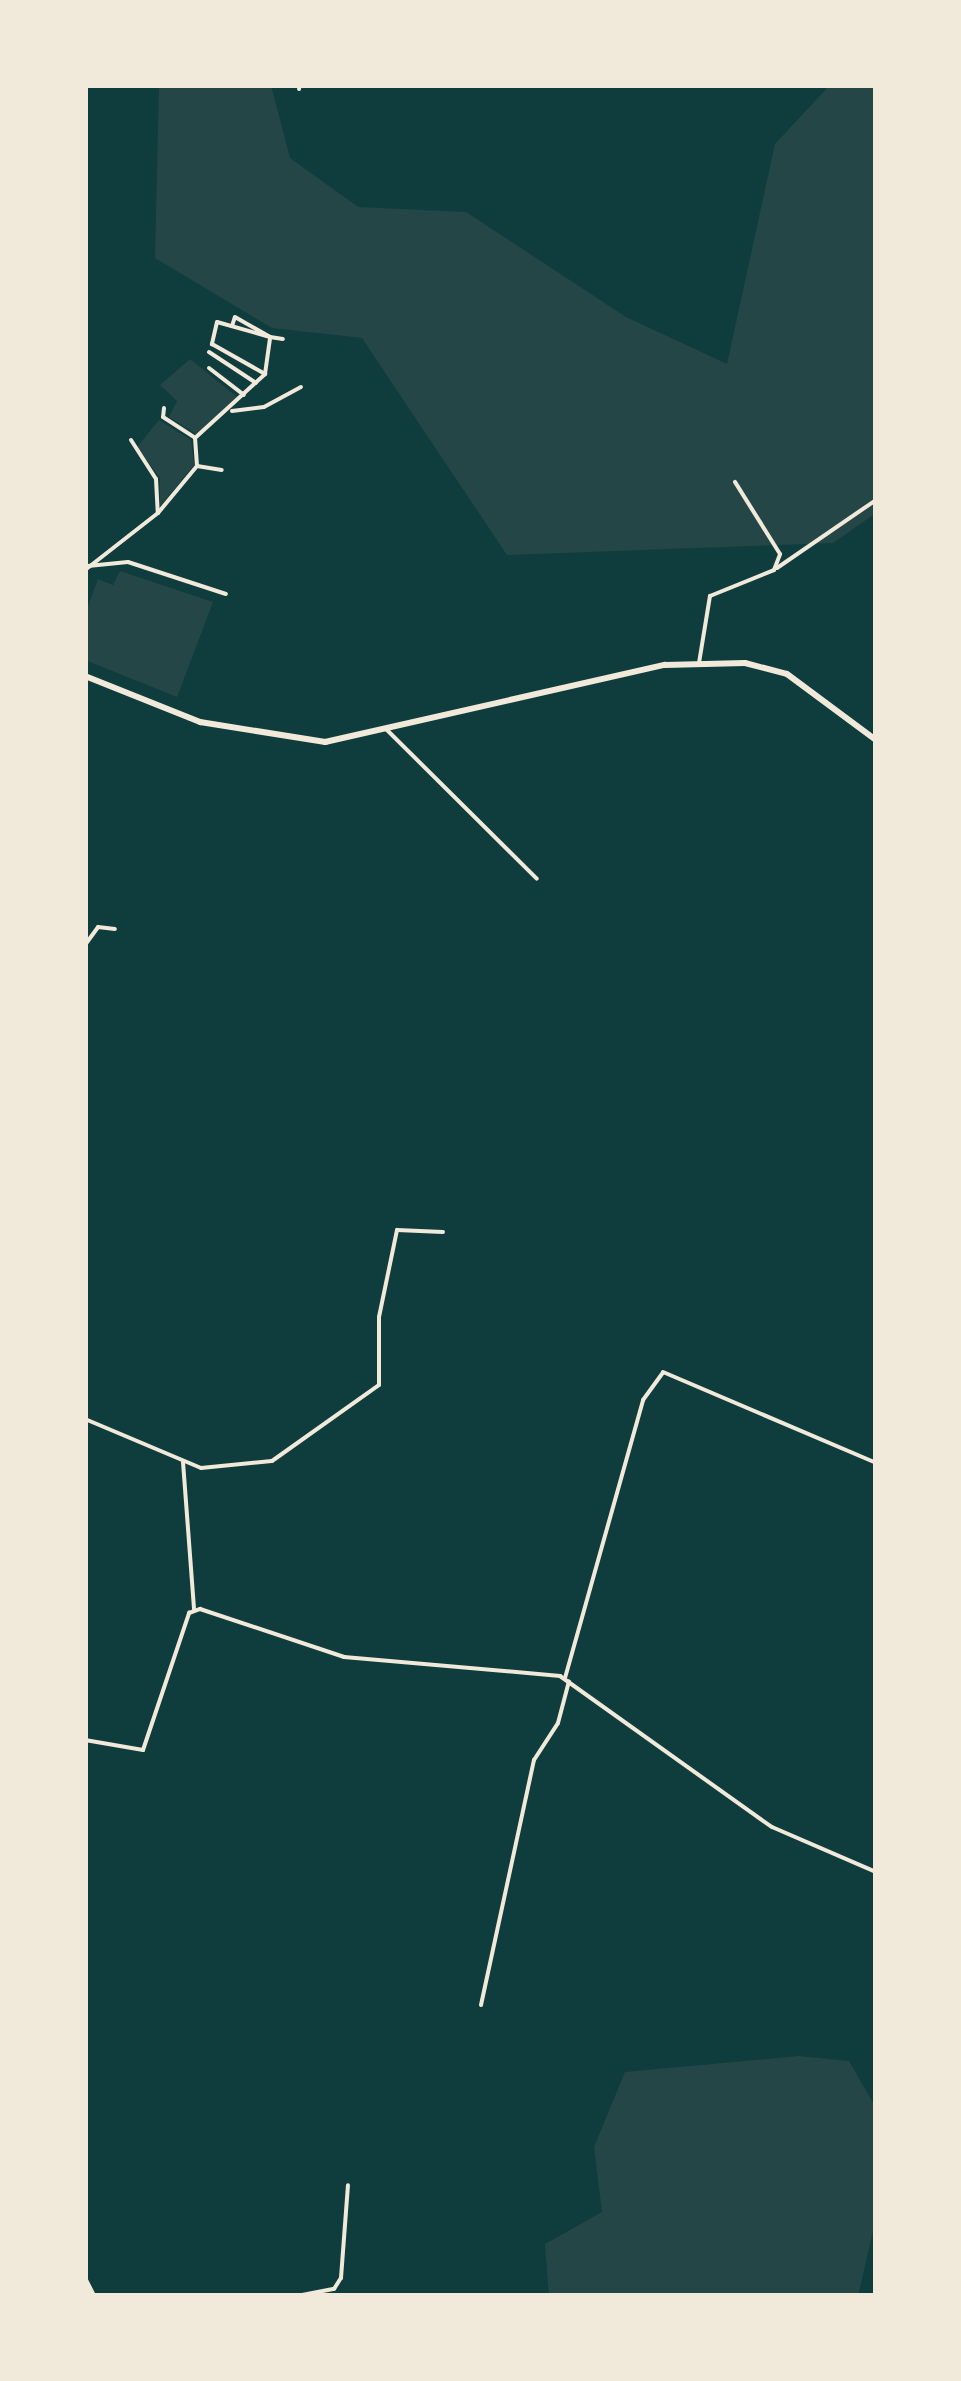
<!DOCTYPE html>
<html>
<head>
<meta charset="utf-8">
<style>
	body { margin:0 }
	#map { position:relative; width:961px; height:2381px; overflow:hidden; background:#0f3d3e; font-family:"Zilla Slab",serif }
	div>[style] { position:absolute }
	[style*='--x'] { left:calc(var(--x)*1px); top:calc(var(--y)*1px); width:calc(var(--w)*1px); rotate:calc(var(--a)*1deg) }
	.green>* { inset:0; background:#244646 }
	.minor>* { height:4px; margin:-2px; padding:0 2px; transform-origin:2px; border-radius:2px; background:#f1e9da }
	.secondary>* { height:6px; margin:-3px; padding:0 3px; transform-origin:3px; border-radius:3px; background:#f1e9da }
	span { translate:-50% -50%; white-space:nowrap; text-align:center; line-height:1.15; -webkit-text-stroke:10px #f1e9da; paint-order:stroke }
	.frame { position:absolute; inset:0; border:88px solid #f1e9da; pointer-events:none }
</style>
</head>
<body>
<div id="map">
	<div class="green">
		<div style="clip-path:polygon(159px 85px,271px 85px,290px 158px,358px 207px,466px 212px,626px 317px,727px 364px,775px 144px,830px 85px,876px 85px,876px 513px,833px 543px,507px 555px,362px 338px,272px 328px,155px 258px)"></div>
		<div style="clip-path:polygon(190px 359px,237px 397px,196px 434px,169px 417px,177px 401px,160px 385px)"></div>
		<div style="clip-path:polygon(159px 420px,191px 440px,194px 465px,160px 506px,160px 478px,137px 447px)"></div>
		<div style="clip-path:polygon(120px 571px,213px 602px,177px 697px,85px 660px,85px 614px,98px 579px,113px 585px)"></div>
		<div style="clip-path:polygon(799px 2056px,849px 2061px,876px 2108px,876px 2218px,858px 2296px,549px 2296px,545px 2244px,602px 2212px,594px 2147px,625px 2072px)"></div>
	</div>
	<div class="minor">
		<div style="--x:299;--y:89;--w:4;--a:-76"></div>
		<div style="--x:232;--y:326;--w:9;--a:-72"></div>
		<div style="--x:235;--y:317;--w:40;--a:29.7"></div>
		<div style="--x:270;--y:337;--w:55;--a:-164.2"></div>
		<div style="--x:217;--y:322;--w:23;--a:103"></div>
		<div style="--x:212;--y:344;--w:61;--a:29.5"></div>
		<div style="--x:209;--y:352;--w:56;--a:33.4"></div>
		<div style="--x:209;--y:368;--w:44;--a:37.6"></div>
		<div style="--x:164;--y:408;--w:9;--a:96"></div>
		<div style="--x:163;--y:417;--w:38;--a:33"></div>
		<div style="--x:232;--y:411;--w:32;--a:-7"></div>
		<div style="--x:264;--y:407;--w:42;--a:-28.4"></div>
		<div style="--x:131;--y:440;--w:46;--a:57.3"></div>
		<div style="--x:156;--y:479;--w:34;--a:87"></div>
		<div style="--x:197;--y:466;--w:25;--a:9"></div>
		<div style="--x:88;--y:566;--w:40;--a:-5.7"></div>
		<div style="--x:128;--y:562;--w:103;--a:18.1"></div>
		<div style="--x:777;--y:568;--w:120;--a:-34.5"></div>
		<div style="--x:85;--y:570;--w:93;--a:-38"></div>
		<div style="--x:158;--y:513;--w:61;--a:-50.3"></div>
		<div style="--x:197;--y:466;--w:28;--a:-94"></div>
		<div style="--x:195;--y:438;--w:95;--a:-42.4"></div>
		<div style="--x:265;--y:374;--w:37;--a:-82"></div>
		<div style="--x:270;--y:337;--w:13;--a:9"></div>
		<div style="--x:699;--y:663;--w:68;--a:-80.7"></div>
		<div style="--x:710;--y:596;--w:69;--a:-22.1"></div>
		<div style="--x:774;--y:570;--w:17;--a:-69"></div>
		<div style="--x:780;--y:554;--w:85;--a:-122"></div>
		<div style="--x:387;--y:730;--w:211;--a:44.8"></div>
		<div style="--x:85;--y:945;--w:22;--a:-54"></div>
		<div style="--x:98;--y:927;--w:17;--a:7"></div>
		<div style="--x:85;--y:1419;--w:126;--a:22.9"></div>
		<div style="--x:201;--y:1468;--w:71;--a:-5.6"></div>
		<div style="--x:272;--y:1461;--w:131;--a:-35.4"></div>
		<div style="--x:379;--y:1385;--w:68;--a:-90"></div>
		<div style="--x:379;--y:1317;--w:89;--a:-78.3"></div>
		<div style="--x:397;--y:1230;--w:46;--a:2.5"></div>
		<div style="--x:183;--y:1462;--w:148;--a:85.7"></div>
		<div style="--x:565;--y:1678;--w:289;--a:-74.3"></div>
		<div style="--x:643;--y:1400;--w:34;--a:-54"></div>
		<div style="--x:663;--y:1372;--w:232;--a:23.1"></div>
		<div style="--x:85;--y:1740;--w:59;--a:9.8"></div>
		<div style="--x:143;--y:1750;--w:145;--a:-71.4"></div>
		<div style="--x:189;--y:1613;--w:12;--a:-20"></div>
		<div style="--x:200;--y:1609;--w:152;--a:18.4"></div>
		<div style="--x:344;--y:1657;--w:217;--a:5"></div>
		<div style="--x:560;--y:1676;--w:260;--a:35.5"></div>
		<div style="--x:772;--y:1827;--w:113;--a:23.4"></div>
		<div style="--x:481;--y:2005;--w:251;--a:-77.8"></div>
		<div style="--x:534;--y:1760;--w:44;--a:-57"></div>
		<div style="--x:558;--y:1723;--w:43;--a:-75.3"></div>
		<div style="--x:297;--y:2296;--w:38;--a:-11"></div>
		<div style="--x:334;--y:2289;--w:13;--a:-58"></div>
		<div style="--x:341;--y:2278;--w:93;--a:-85.7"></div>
	</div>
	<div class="secondary">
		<div style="--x:85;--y:676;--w:124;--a:21.8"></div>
		<div style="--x:200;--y:722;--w:127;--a:9.1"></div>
		<div style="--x:325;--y:742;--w:349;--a:-12.8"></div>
		<div style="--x:665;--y:665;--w:80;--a:-1.4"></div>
		<div style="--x:745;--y:663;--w:43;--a:14.7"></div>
		<div style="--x:787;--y:674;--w:111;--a:36.6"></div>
		<div style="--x:85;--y:2280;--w:18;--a:63"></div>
	</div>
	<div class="frame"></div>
</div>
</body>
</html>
